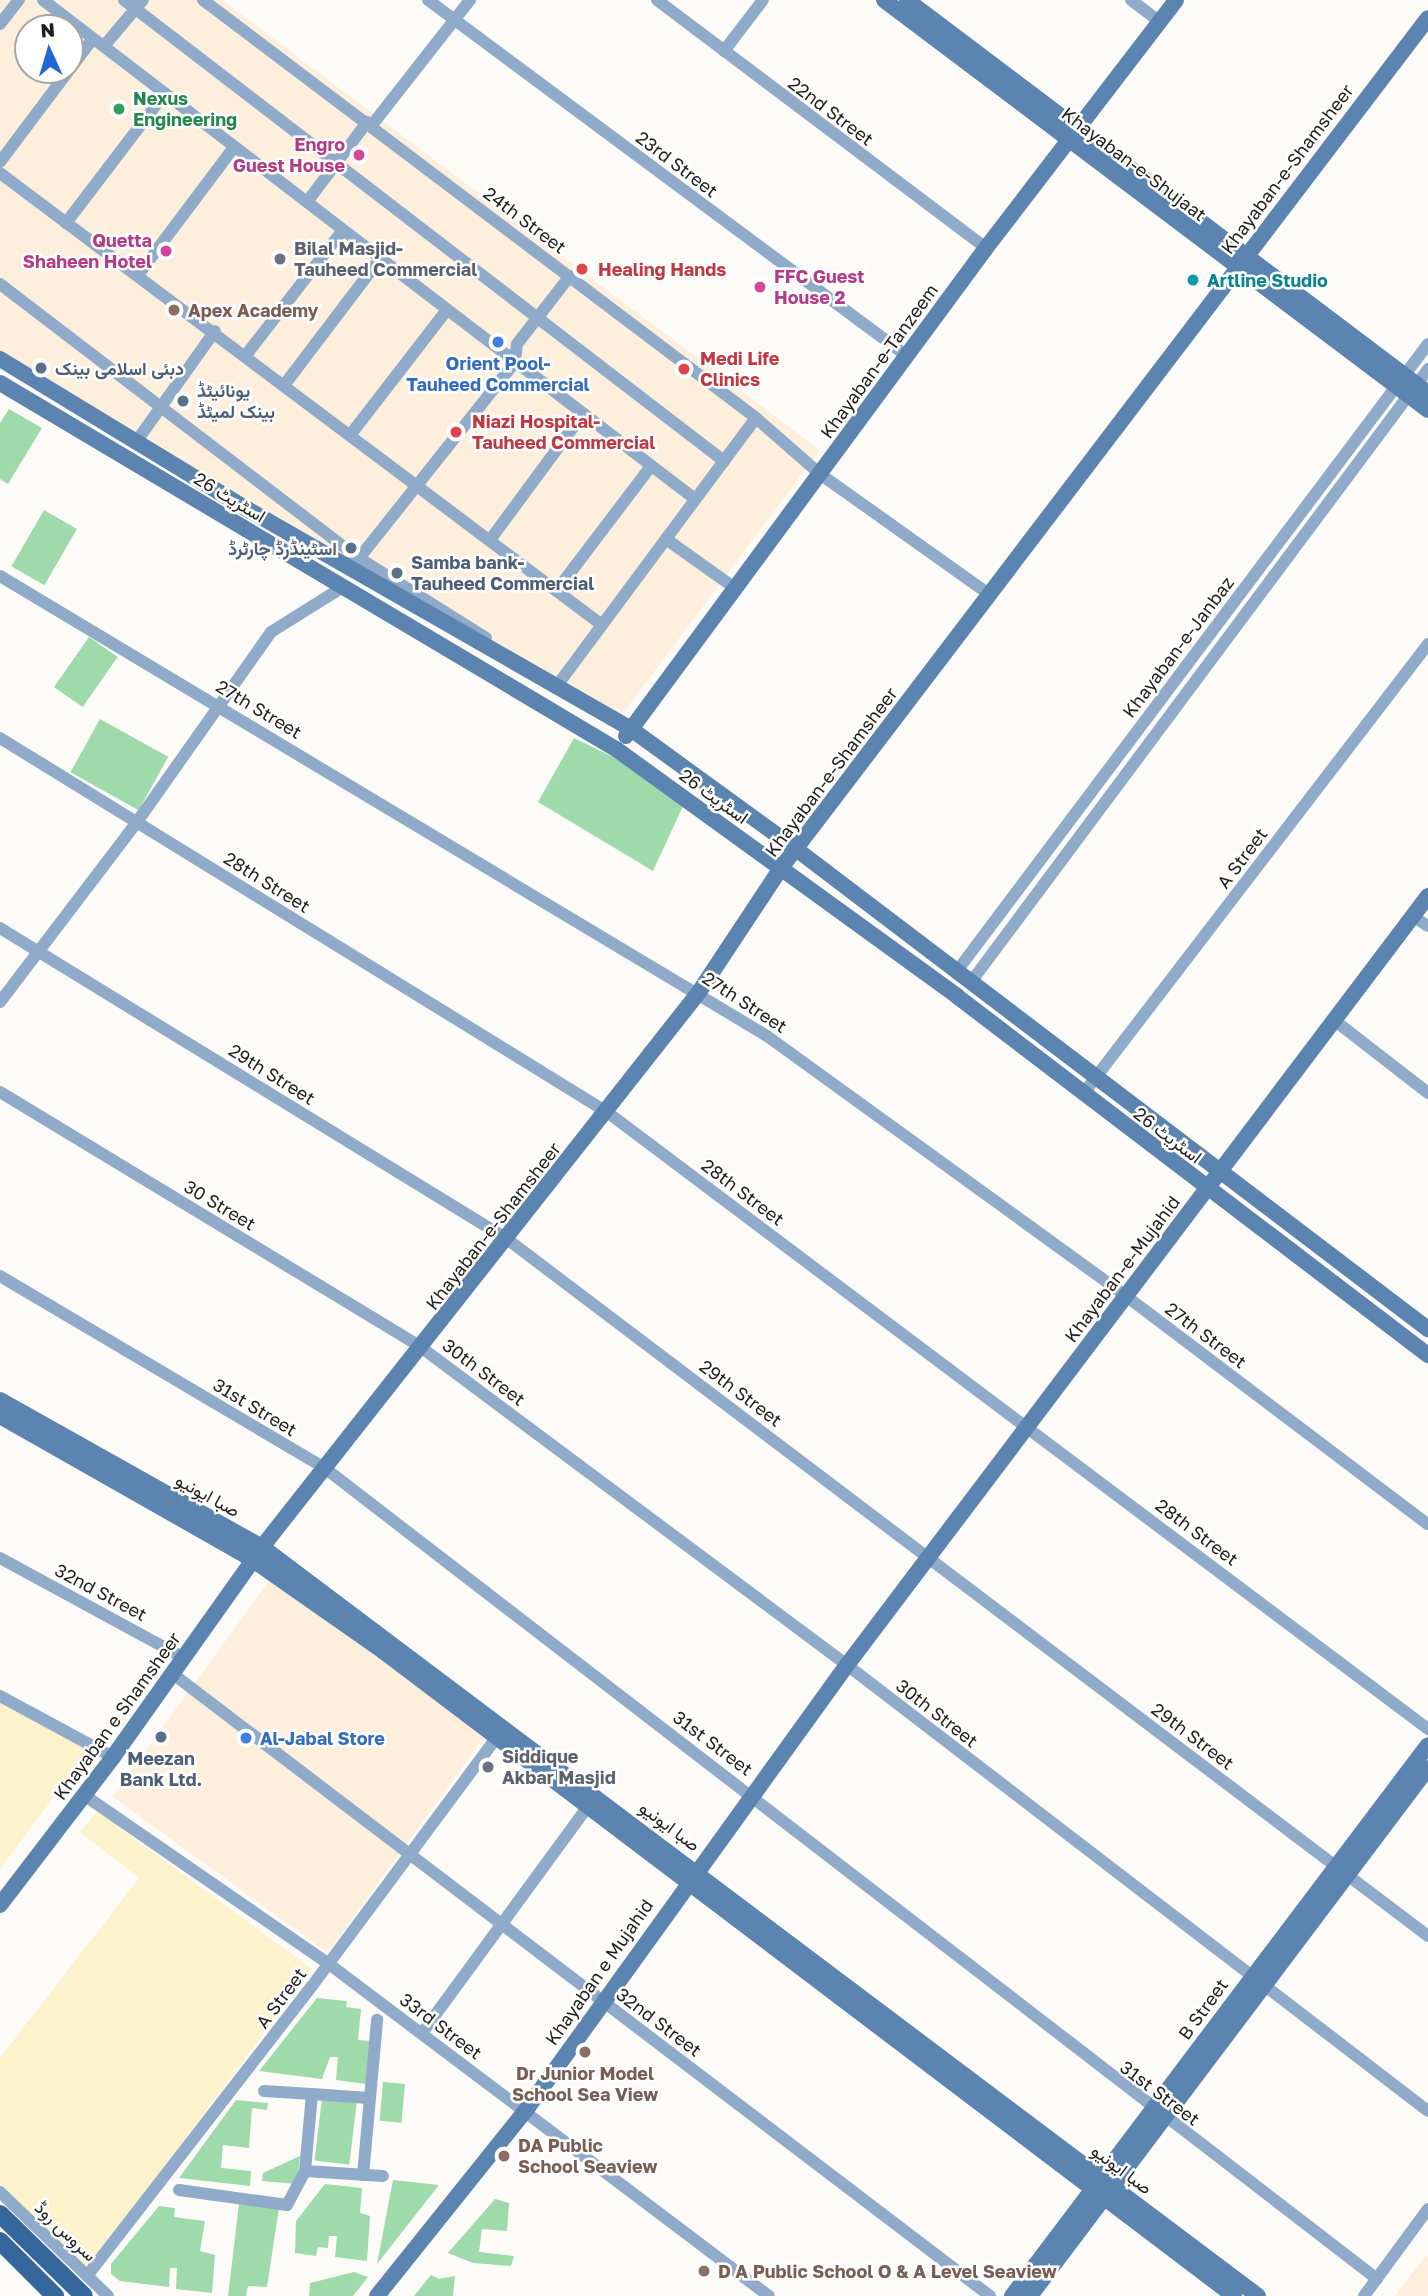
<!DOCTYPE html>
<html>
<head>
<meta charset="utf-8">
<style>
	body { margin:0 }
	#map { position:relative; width:1428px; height:2296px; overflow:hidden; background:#fdfbf8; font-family:"Golos Text",Vazirmatn,sans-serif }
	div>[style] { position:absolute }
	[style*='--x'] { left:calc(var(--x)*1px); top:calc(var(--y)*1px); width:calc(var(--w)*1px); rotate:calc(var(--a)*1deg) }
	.commercial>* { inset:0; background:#feefdc; transform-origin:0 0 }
	.green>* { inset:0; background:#9fdaab; transform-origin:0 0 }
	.sand>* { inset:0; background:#fcf2cc }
	.street>* { height:12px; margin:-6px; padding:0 6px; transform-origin:6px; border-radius:6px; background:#90abca }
	.secondary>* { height:16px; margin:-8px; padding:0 8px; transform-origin:8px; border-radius:8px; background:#5c84b0 }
	.primary>* { height:18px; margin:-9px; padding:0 9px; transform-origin:9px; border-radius:9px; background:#35679c }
	.dots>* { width:19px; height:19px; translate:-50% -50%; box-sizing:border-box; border:4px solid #fff; border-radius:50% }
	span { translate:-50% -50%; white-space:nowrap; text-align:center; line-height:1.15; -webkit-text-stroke:5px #fff; paint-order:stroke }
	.leisure-label { font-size:18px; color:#27864d; font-weight:700 }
	.left { translate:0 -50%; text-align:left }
	.street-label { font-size:18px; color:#1e1e1c }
	.hotel-label { font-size:18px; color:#b23c85; font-weight:700 }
	.right { translate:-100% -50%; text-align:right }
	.worship-label { font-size:18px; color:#5b616d; font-weight:700 }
	.health-label { font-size:18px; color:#be3a42; font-weight:700 }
	.culture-label { font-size:18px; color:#0d838f; font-weight:700 }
	.education-label { font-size:18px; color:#785e54; font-weight:700 }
	.shop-label { font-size:18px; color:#366cbe; font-weight:700 }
	.service-label { font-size:18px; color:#4e5e75; font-weight:700 }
	.north { position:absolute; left:14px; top:14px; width:70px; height:70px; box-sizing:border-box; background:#fff; border:2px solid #a5a5a4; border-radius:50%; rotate:356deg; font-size:19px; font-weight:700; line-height:28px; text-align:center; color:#1e1e1c }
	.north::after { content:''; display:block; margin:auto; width:24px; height:32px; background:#2069d4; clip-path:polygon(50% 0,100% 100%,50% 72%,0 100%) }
</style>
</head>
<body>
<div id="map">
	<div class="commercial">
		<div style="clip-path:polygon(evenodd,0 0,222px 0,820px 450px,618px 720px,0 356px,0 0,28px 28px,70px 28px,70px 70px,28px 70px,28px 28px)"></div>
		<div style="left:271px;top:1578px;width:266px;height:270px;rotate:36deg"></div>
		<div style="clip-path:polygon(1428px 2253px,1428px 2296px,1395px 2296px)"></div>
	</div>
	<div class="green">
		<div style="clip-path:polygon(9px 409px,42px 428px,8px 484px,0 479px,0 423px)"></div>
		<div style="left:44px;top:510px;width:38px;height:65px;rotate:30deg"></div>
		<div style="left:89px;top:637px;width:35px;height:61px;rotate:35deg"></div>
		<div style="left:100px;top:719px;width:78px;height:61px;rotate:29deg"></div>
		<div style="clip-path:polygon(574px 738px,615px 758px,684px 804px,653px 871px,538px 802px)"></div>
		<div style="clip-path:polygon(317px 1998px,347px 2001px,346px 2007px,361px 2009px,358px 2040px,371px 2041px,366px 2084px,336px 2080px,338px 2057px,330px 2057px,322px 2079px,259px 2071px)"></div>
		<div style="left:383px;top:2082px;width:22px;height:39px;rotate:5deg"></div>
		<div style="left:322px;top:2099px;width:35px;height:62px;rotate:7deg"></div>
		<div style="clip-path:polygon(236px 2100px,268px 2103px,267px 2110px,252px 2108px,249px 2148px,223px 2145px,221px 2168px,251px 2171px,250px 2186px,179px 2178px)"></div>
		<div style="clip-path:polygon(300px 2156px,297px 2184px,262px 2181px,263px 2173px)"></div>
		<div style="clip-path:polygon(393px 2180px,439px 2185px,377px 2264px)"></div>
		<div style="clip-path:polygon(325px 2184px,362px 2188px,360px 2213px,370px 2216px,367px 2261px,335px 2257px,337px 2236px,329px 2236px,328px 2248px,318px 2247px,316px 2256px,295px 2253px,296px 2221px)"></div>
		<div style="clip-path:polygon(495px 2199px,509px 2203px,507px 2231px,482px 2229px,479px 2252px,514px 2256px,511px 2266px,473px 2263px,448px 2253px)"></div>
		<div style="clip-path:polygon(239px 2204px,279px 2208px,267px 2287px,248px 2286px,246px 2296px,228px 2296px)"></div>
		<div style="clip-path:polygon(159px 2206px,175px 2208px,174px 2217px,205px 2221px,200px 2251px,215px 2255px,212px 2293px,176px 2289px,177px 2268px,170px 2268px,169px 2287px,120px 2281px,111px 2274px,111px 2264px)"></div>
		<div style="clip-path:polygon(354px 2272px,368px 2277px,353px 2296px,309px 2296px,310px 2283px)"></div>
		<div style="clip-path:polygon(431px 2275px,439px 2279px,455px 2276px,453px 2296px,414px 2296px)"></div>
	</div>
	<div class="sand">
		<div style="clip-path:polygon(0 1702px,89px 1750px,0 1869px)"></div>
		<div style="clip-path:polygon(97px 1811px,312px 1969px,87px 2270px,0 2185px,0 2058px,139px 1878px,80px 1832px)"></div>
	</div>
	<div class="street">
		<div style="--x:43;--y:0;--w:821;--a:37.43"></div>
		<div style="--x:124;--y:0;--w:757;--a:37.54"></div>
		<div style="--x:203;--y:0;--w:693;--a:37.08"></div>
		<div style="--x:756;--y:418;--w:85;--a:41.2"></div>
		<div style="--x:820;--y:474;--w:209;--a:35.4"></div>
		<div style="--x:428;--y:0;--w:597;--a:36.62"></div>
		<div style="--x:657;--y:0;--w:412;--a:37"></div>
		<div style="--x:1131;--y:0;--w:36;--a:37"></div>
		<div style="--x:0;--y:24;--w:31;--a:-52"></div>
		<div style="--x:104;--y:46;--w:60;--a:-49.7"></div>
		<div style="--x:724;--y:51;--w:64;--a:-52.6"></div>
		<div style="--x:70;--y:69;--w:38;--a:-53"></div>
		<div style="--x:372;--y:125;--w:159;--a:-51.9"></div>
		<div style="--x:0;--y:162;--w:115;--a:-53.1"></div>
		<div style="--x:0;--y:173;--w:753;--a:36.9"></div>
		<div style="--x:307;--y:202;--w:100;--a:-53.1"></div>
		<div style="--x:66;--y:223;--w:163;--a:-52.7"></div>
		<div style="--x:138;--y:275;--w:160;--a:-53.1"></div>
		<div style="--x:0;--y:284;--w:452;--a:37.4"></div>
		<div style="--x:359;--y:558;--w:150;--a:32.2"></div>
		<div style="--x:246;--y:355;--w:158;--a:-52.2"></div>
		<div style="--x:285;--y:384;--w:157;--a:-52.8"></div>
		<div style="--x:351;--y:434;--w:157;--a:-52.3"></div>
		<div style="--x:136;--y:442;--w:136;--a:-54.6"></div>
		<div style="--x:666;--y:539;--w:86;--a:35.5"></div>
		<div style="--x:490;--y:540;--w:157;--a:-53.6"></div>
		<div style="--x:356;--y:562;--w:256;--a:-51.5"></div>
		<div style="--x:515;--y:362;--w:18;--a:-84"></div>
		<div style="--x:517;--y:344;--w:86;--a:-52.1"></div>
		<div style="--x:0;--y:576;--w:894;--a:30.95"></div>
		<div style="--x:767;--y:1036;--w:443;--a:35.9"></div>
		<div style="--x:1126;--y:1296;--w:378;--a:37.1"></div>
		<div style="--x:557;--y:590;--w:156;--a:-52.8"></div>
		<div style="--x:556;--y:687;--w:335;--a:-53.4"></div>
		<div style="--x:0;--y:738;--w:713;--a:31.64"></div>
		<div style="--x:607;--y:1112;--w:1027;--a:36.93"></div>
		<div style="--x:1413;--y:916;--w:18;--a:34"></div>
		<div style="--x:0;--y:928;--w:595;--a:31.53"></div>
		<div style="--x:507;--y:1239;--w:1155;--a:37.12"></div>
		<div style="--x:957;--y:971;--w:784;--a:-53.09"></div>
		<div style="--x:971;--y:982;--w:765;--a:-53.29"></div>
		<div style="--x:0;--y:1002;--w:226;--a:-52.7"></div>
		<div style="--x:137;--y:822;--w:232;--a:-54.8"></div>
		<div style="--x:271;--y:632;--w:85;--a:-32"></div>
		<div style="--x:1334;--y:1020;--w:119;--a:37.8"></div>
		<div style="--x:0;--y:1092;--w:494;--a:31.2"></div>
		<div style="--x:422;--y:1348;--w:530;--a:36.72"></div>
		<div style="--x:847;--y:1665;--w:732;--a:37.51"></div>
		<div style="--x:1083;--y:1094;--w:567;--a:-52.52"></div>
		<div style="--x:0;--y:1276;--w:379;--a:30.6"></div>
		<div style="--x:326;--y:1469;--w:1327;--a:37.62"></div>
		<div style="--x:0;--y:1558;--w:209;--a:28.5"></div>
		<div style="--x:173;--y:1674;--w:1027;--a:37.28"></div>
		<div style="--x:0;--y:1696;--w:128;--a:28.4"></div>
		<div style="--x:84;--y:1795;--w:298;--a:34.6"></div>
		<div style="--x:329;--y:1964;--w:551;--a:37.04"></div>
		<div style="--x:422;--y:2033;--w:281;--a:-53.8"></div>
		<div style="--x:264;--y:2091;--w:48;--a:3.6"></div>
		<div style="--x:305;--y:2171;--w:77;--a:-84.8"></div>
		<div style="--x:312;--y:2094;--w:57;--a:4"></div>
		<div style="--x:363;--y:2175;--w:156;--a:-84.8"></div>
		<div style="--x:179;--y:2190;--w:109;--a:7.9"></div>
		<div style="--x:287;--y:2205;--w:38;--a:-62"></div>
		<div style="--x:305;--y:2171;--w:78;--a:3.7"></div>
		<div style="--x:0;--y:2192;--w:150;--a:43.9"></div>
		<div style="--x:87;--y:2276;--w:367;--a:-52.2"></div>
		<div style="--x:312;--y:1986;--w:310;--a:-53.4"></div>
		<div style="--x:1364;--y:2296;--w:108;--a:-53.7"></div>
	</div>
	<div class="secondary">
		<div style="--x:884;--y:0;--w:681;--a:37"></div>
		<div style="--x:907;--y:0;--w:653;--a:37.03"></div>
		<div style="--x:0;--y:359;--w:289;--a:31.3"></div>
		<div style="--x:247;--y:509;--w:443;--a:29.8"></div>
		<div style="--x:631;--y:729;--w:204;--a:36"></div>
		<div style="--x:796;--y:849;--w:794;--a:37.22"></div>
		<div style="--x:0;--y:383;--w:717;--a:30.72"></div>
		<div style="--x:616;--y:749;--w:422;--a:35.9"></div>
		<div style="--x:958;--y:997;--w:591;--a:37.3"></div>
		<div style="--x:626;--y:736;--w:606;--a:-53.58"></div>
		<div style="--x:986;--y:248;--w:312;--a:-52.5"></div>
		<div style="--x:0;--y:1400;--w:300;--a:29.3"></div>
		<div style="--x:262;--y:1547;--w:1246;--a:36.94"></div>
		<div style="--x:0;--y:1416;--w:291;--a:29.6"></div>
		<div style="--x:253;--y:1560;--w:159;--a:35"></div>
		<div style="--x:383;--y:1651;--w:1068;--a:37.16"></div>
		<div style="--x:0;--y:1905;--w:186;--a:-52.6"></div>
		<div style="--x:113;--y:1757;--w:257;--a:-54.6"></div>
		<div style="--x:262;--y:1547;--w:706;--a:-51.78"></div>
		<div style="--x:699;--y:992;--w:149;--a:-56.5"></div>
		<div style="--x:781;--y:868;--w:1068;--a:-52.72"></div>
		<div style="--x:377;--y:2296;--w:238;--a:-51.3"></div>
		<div style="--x:526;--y:2110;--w:549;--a:-54.2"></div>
		<div style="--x:847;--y:1665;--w:964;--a:-52.93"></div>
		<div style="--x:1012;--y:2296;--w:690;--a:-52.95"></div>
		<div style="--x:1030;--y:2296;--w:661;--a:-52.99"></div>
	</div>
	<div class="primary">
		<div style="--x:0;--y:2214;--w:117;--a:44.3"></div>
		<div style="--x:0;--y:2241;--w:78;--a:45"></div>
	</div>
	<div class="dots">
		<div style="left:119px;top:109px;background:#2e9e5b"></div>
		<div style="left:359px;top:155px;background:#d1479c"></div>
		<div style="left:166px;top:251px;background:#d1479c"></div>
		<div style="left:280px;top:259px;background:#6b7280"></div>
		<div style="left:582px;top:269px;background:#e0444e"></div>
		<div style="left:1193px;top:280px;background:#0f9aa8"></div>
		<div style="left:760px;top:287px;background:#d1479c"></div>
		<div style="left:174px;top:310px;background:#8d6e63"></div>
		<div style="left:498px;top:342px;background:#3f7fe0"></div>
		<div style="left:41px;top:368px;background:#5c6f8a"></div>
		<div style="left:684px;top:369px;background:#e0444e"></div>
		<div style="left:183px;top:401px;background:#5c6f8a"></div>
		<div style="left:456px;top:432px;background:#e0444e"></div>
		<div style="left:351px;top:548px;background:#5c6f8a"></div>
		<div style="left:397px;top:573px;background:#5c6f8a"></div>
		<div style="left:161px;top:1737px;background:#5c6f8a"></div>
		<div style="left:246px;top:1738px;background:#3f7fe0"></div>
		<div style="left:488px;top:1767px;background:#6b7280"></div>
		<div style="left:585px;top:2052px;background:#8d6e63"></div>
		<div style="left:504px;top:2156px;background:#8d6e63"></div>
		<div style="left:704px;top:2271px;background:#8d6e63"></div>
	</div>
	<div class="leisure-label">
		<span class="left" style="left:133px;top:109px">Nexus<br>Engineering</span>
	</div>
	<div class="street-label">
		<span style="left:831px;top:111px;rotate:37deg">22nd Street</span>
		<span style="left:677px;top:164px;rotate:37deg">23rd Street</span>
		<span style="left:1134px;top:164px;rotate:37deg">Khayaban-e-Shujaat</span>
		<span style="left:1287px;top:169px;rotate:-53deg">Khayaban-e-Shamsheer</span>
		<span style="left:525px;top:220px;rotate:37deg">24th Street</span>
		<span style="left:879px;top:361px;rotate:-54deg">Khayaban-e-Tanzeem</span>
		<span style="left:230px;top:497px;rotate:31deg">اسٹریٹ 26</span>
		<span style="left:1178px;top:647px;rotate:-53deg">Khayaban-e-Janbaz</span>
		<span style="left:259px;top:709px;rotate:31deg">27th Street</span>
		<span style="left:831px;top:772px;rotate:-53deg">Khayaban-e-Shamsheer</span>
		<span style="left:714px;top:796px;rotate:36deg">اسٹریٹ 26</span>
		<span style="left:1242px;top:858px;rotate:-53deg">A Street</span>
		<span style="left:267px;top:882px;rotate:32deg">28th Street</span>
		<span style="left:745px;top:1002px;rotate:33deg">27th Street</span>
		<span style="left:272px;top:1074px;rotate:32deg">29th Street</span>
		<span style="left:1168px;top:1135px;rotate:37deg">اسٹریٹ 26</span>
		<span style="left:743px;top:1192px;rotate:37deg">28th Street</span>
		<span style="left:220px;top:1205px;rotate:31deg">30 Street</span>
		<span style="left:493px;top:1226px;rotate:-52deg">Khayaban-e-Shamsheer</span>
		<span style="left:1122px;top:1269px;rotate:-53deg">Khayaban-e-Mujahid</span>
		<span style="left:1206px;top:1335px;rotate:37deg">27th Street</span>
		<span style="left:484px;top:1372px;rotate:37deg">30th Street</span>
		<span style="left:741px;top:1393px;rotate:37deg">29th Street</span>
		<span style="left:255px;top:1407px;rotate:31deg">31st Street</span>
		<span style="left:208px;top:1495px;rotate:29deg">صبا ایونیو</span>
		<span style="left:1197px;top:1532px;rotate:37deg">28th Street</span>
		<span style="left:101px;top:1592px;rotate:28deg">32nd Street</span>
		<span style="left:937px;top:1713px;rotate:38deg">30th Street</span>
		<span style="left:117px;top:1716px;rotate:-54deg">Khayaban e Shamsheer</span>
		<span style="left:1193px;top:1736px;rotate:37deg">29th Street</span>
		<span style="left:713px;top:1743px;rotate:37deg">31st Street</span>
		<span style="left:670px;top:1826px;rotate:37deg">صبا ایونیو</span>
		<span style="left:599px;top:1972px;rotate:-55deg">Khayaban e Mujahid</span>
		<span style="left:281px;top:1998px;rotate:-53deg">A Street</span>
		<span style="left:1203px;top:2009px;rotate:-54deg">B Street</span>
		<span style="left:659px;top:2022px;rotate:37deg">32nd Street</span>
		<span style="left:441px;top:2026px;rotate:37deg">33rd Street</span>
		<span style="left:1160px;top:2093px;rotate:37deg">31st Street</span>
		<span style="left:1122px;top:2169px;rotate:37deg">صبا ایونیو</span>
		<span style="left:66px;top:2231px;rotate:44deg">سروس روڈ</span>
	</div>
	<div class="hotel-label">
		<span class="right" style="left:345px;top:155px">Engro<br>Guest House</span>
		<span class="right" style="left:152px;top:251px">Quetta<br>Shaheen Hotel</span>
		<span class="left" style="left:774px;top:287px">FFC Guest<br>House 2</span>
	</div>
	<div class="worship-label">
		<span class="left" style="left:294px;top:259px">Bilal Masjid-<br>Tauheed Commercial</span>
		<span class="left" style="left:502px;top:1767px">Siddique<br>Akbar Masjid</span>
	</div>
	<div class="health-label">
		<span class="left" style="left:598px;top:269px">Healing Hands</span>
		<span class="left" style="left:700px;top:369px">Medi Life<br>Clinics</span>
		<span class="left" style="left:472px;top:432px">Niazi Hospital-<br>Tauheed Commercial</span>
	</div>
	<div class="culture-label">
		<span class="left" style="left:1207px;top:280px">Artline Studio</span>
	</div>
	<div class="education-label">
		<span class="left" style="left:188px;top:310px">Apex Academy</span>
		<span style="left:585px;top:2084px">Dr Junior Model<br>School Sea View</span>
		<span class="left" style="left:518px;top:2156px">DA Public<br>School Seaview</span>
		<span class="left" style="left:718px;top:2271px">D A Public School O &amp; A Level Seaview</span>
	</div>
	<div class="shop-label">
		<span style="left:498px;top:374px">Orient Pool-<br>Tauheed Commercial</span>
		<span class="left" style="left:260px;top:1738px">Al-Jabal Store</span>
	</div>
	<div class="service-label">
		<span class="left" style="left:55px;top:368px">دبئی اسلامی بینک</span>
		<span class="left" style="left:197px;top:401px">یونائیٹڈ<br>بینک لمیٹڈ</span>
		<span class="right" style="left:337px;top:548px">اسٹینڈرڈ چارٹرڈ</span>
		<span class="left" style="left:411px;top:573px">Samba bank-<br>Tauheed Commercial</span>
		<span style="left:161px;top:1769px">Meezan<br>Bank Ltd.</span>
	</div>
	<div class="north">N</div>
</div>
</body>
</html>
